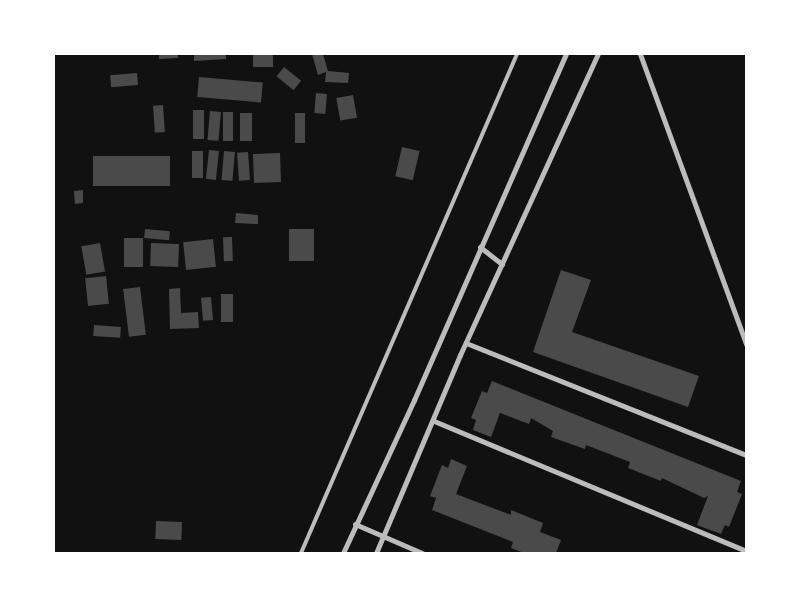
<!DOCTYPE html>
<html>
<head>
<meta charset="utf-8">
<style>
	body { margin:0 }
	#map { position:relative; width:800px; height:607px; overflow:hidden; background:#111; font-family:Karla,sans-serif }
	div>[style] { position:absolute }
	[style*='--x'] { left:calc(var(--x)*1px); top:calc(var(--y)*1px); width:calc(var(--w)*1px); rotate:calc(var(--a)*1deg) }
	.building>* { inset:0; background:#4a4a4a; transform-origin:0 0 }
	.service>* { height:4px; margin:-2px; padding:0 2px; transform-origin:2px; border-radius:2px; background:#bcbcbc }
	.minor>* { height:5px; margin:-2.5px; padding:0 2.5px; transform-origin:2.5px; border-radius:2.5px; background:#bcbcbc }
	span { translate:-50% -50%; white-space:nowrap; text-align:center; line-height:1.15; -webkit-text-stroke:5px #fff; paint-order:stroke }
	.frame { position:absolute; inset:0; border:55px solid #fff; pointer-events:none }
</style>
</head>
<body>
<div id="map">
	<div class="building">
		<div style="clip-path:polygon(159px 54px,178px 54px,178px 58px,159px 59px)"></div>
		<div style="clip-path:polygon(194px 54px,226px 54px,226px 59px,194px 61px)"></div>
		<div style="left:253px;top:54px;width:20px;height:13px"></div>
		<div style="clip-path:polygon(312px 54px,323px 54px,328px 71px,349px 73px,348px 83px,325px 82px,326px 72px,318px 75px)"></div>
		<div style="left:284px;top:67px;width:22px;height:12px;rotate:39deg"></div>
		<div style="left:137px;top:73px;width:12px;height:27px;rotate:85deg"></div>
		<div style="left:199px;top:77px;width:64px;height:20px;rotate:5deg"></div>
		<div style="left:316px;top:93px;width:11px;height:20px;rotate:5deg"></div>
		<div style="left:353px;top:95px;width:23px;height:17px;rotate:80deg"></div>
		<div style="left:163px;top:105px;width:27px;height:10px;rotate:86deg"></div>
		<div style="left:193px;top:110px;width:11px;height:29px"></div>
		<div style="left:210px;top:111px;width:11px;height:29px;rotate:5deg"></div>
		<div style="left:223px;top:112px;width:10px;height:29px"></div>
		<div style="left:240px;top:113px;width:12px;height:28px"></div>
		<div style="left:295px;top:113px;width:10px;height:30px"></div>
		<div style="left:402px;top:147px;width:18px;height:30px;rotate:13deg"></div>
		<div style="left:209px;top:150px;width:10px;height:29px;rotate:6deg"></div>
		<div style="left:192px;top:151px;width:11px;height:27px"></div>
		<div style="left:224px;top:151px;width:11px;height:29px;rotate:5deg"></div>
		<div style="left:248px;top:152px;width:28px;height:11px;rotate:86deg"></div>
		<div style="left:280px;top:153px;width:29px;height:27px;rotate:88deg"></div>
		<div style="left:170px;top:156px;width:30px;height:77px;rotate:90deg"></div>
		<div style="clip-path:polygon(83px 190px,83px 203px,75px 204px,74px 191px)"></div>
		<div style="clip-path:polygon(236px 213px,258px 215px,258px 224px,235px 223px)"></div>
		<div style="left:145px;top:229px;width:25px;height:9px;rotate:5deg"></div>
		<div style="left:314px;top:229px;width:32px;height:25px;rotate:90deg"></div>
		<div style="left:232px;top:237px;width:24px;height:9px;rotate:88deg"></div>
		<div style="left:124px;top:238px;width:19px;height:29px"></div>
		<div style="left:213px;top:239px;width:28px;height:30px;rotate:84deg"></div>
		<div style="left:100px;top:243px;width:29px;height:19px;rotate:80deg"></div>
		<div style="left:151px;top:243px;width:28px;height:23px;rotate:2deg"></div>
		<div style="clip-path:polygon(561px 270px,591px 280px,572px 332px,699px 376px,688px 407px,533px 352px)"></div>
		<div style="left:106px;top:276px;width:28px;height:21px;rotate:84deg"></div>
		<div style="left:140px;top:287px;width:48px;height:17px;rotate:83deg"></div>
		<div style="clip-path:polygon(180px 288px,181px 313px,198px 312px,199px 328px,170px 329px,169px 289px)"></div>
		<div style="left:221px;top:294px;width:12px;height:28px"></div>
		<div style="left:211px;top:297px;width:23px;height:10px;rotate:85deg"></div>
		<div style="left:94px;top:325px;width:27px;height:11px;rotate:4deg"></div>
		<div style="clip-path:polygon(492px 381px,741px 481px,737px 492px,742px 494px,729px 527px,725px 525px,721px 534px,697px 525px,708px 496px,704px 498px,662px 478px,661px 481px,628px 468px,630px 462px,586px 445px,585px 449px,551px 437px,553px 431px,531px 418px,529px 424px,500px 413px,491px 437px,473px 430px,476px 420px,471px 418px,482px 391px,487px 393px)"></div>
		<div style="clip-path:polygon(451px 459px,467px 466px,456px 494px,511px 515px,511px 510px,543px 523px,540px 532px,561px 540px,556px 553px,524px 553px,511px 548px,513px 542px,432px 510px,436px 498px,430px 496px,442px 465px,448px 468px)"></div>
		<div style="left:156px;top:521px;width:26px;height:18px;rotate:2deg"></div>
	</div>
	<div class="service">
		<div style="--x:301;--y:553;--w:544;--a:-66.59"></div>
	</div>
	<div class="minor">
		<div style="--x:640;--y:54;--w:309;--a:69.9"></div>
		<div style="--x:480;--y:247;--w:28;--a:38"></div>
		<div style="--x:466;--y:343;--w:302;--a:21.8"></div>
		<div style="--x:434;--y:421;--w:338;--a:22.6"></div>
		<div style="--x:355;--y:524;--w:73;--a:23.4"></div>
		<div style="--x:343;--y:553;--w:169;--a:-65.1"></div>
		<div style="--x:414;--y:400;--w:378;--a:-66.3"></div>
		<div style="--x:376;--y:553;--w:215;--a:-67"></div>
		<div style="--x:460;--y:355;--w:331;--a:-65.4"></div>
	</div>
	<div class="frame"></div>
</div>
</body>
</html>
